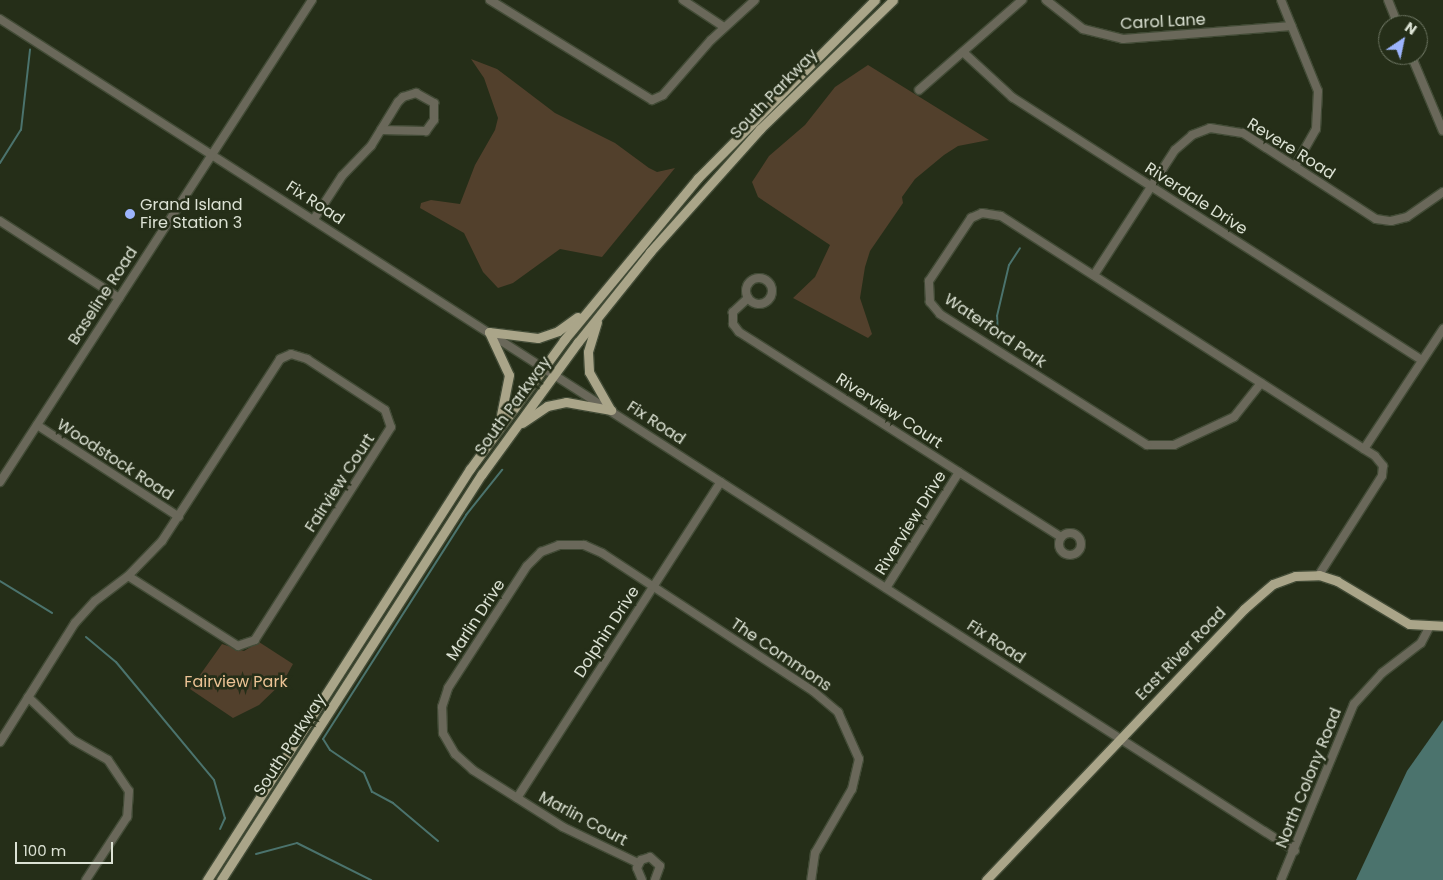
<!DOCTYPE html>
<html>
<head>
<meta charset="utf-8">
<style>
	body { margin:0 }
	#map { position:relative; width:1443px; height:880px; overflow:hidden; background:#252e18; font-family:Poppins,sans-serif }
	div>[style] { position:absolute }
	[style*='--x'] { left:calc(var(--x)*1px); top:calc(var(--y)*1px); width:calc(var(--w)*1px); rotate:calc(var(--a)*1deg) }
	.green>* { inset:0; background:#52402c }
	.water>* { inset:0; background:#4b736d }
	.stream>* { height:2px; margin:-1px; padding:0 1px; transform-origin:1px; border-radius:1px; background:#4b736d }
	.roads { filter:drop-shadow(1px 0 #424b36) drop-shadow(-1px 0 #424b36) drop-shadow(0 1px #424b36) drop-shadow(0 -1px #424b36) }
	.minor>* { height:8px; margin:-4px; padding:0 4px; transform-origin:4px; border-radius:4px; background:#6a685a }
	.minor>.ring { margin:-4px; padding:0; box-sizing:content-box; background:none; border:8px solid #6a685a; border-radius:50% }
	.major>* { height:9px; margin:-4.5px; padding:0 4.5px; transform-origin:4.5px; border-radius:4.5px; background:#aaa589 }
	.dots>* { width:14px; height:14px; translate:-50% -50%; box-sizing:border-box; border:2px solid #252e18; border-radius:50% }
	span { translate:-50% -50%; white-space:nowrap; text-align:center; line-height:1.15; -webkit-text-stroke:5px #252e18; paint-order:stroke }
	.street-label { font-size:16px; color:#dce2d4 }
	.poi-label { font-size:16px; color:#dce2d4 }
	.left { translate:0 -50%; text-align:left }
	.park-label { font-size:16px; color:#ecc395 }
	.north { position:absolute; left:1378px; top:15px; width:50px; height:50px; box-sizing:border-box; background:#252e18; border:1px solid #6e7663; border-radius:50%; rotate:34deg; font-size:14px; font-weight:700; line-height:20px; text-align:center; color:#dce2d4 }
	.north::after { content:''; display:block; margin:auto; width:18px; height:22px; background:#9cb4fd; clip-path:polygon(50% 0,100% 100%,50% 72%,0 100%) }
	.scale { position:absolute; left:15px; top:842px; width:98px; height:22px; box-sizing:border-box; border:2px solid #dce2d4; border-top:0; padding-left:6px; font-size:15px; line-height:18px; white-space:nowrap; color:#dce2d4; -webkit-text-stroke:4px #252e18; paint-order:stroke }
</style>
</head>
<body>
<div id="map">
	<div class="green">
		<div style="clip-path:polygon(471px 59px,497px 69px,555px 113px,615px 143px,649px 168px,657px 172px,675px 168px,602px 257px,560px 249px,513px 283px,498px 288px,483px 272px,464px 233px,420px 208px,421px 203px,431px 200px,460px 204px,475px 165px,495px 130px,498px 118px,484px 78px)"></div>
		<div style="clip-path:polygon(868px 65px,989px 140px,958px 146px,944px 155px,915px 179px,902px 197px,903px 203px,870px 251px,865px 267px,860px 298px,872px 334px,868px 338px,793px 298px,815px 277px,830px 245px,758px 197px,752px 182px,769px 156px,805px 125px,835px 87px)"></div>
		<div style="clip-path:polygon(259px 642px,293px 664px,283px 682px,259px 705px,233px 718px,190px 689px,222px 644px,244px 651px)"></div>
	</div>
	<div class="water">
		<div style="clip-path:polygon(1443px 720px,1443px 880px,1356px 880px,1407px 771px)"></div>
	</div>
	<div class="stream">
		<div style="--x:0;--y:163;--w:39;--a:-58"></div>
		<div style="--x:21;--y:130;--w:81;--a:-83.6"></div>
		<div style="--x:998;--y:340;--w:24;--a:-92"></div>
		<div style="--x:997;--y:316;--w:52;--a:-76.8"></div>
		<div style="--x:1009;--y:265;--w:20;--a:-57"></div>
		<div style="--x:0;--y:581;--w:61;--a:31.6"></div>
		<div style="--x:86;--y:637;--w:39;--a:40"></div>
		<div style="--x:116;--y:662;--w:153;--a:50.3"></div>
		<div style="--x:214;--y:780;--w:40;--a:74"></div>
		<div style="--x:225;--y:818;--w:12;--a:114"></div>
		<div style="--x:438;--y:841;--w:59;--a:-139.8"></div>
		<div style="--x:393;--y:803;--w:24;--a:-152"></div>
		<div style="--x:372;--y:792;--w:21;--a:-113"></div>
		<div style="--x:364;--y:773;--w:41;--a:-145.9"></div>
		<div style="--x:330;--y:750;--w:13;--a:-122"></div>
		<div style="--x:323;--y:739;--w:266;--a:-57.4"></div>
		<div style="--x:466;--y:515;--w:58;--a:-51.3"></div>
		<div style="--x:256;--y:854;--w:42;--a:-15"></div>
		<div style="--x:297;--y:843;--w:83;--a:26.6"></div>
	</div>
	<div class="roads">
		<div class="minor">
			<div style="--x:490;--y:0;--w:190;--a:31.7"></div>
			<div style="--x:652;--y:100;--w:12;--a:-24"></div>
			<div style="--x:663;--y:95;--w:73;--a:-48.9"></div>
			<div style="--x:711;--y:40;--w:59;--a:-42.3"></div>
			<div style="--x:683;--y:0;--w:49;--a:33.4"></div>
			<div style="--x:1046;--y:0;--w:47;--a:38.1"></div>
			<div style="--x:1083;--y:29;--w:41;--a:14"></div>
			<div style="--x:1123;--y:39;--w:169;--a:-4.4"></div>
			<div style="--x:1281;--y:0;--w:98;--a:67.9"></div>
			<div style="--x:1318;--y:91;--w:38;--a:93"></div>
			<div style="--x:1316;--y:129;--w:43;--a:119.6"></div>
			<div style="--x:1388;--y:0;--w:27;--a:68"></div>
			<div style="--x:0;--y:19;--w:1539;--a:32.72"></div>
			<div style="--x:963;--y:52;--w:67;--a:42.6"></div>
			<div style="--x:1012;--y:97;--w:487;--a:32.7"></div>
			<div style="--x:1411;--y:55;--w:82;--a:67.2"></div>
			<div style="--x:919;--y:90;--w:137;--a:-41.1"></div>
			<div style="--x:314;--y:219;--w:51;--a:-56.9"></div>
			<div style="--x:342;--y:176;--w:42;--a:-46"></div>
			<div style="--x:371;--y:146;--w:52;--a:-58.5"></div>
			<div style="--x:398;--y:102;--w:7;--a:-45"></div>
			<div style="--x:403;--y:97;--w:14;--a:-17"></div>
			<div style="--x:416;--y:93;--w:21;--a:29"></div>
			<div style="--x:434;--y:103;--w:17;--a:90"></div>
			<div style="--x:434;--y:120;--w:14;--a:126"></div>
			<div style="--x:426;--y:131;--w:45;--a:-178.7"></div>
			<div style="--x:0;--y:221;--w:142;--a:32.9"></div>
			<div style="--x:1094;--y:275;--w:149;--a:-57.1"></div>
			<div style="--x:1175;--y:150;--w:23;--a:-41"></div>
			<div style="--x:1192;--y:135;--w:19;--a:-21"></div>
			<div style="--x:1210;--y:128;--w:33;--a:9"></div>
			<div style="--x:1243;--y:133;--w:158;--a:32.9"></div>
			<div style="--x:1376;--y:219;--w:15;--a:8"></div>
			<div style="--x:1391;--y:221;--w:16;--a:-14"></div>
			<div style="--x:1407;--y:217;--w:44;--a:-34.8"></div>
			<div class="ring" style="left:746px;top:278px;width:18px;height:18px"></div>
			<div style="--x:748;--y:298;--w:21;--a:137"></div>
			<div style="--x:733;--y:312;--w:12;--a:90"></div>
			<div style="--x:733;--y:324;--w:10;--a:53"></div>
			<div style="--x:739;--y:332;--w:382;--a:32.5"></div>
			<div style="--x:291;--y:354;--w:17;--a:17"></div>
			<div style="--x:307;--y:359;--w:93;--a:33.2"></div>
			<div style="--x:385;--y:410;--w:18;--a:71"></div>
			<div style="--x:391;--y:427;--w:253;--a:122.6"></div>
			<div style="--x:255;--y:640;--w:18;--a:161"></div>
			<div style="--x:238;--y:646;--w:130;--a:-147.5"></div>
			<div style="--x:128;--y:576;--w:49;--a:-45.8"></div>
			<div style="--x:162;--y:541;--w:217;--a:-57"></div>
			<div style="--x:280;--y:359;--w:12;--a:-24"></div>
			<div style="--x:1261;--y:383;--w:43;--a:128.5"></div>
			<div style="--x:1234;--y:417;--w:66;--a:155"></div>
			<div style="--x:1174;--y:445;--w:27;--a:180"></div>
			<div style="--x:1147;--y:445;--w:245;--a:-147.7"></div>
			<div style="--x:940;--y:314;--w:16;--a:-130"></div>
			<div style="--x:930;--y:302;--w:21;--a:-93"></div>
			<div style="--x:929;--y:281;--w:76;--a:-56.3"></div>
			<div style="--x:971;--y:218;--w:12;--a:-24"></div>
			<div style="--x:982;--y:213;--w:19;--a:9"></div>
			<div style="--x:1001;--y:216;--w:431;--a:32.7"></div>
			<div style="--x:1364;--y:449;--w:13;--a:32"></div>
			<div style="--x:1375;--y:456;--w:13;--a:51"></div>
			<div style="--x:1383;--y:466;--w:10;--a:96"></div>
			<div style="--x:1382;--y:476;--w:117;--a:122.5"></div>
			<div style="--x:37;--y:425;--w:169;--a:32.9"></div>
			<div style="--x:1364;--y:449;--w:144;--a:-56.6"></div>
			<div style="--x:0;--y:482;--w:574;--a:-57.08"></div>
			<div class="ring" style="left:1059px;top:533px;width:14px;height:14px"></div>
			<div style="--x:886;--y:588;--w:137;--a:-57.8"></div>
			<div style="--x:28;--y:697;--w:62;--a:43.7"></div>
			<div style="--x:73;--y:740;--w:40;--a:29.7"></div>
			<div style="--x:108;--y:760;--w:37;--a:56"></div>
			<div style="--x:129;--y:791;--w:26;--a:94"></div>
			<div style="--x:127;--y:817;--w:75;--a:123.1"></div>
			<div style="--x:0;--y:742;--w:141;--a:-57.8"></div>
			<div style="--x:75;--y:623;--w:30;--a:-48"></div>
			<div style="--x:95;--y:601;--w:41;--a:-37.1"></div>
			<div style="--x:517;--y:798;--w:376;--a:-57.2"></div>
			<div style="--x:638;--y:863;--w:83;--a:-154.4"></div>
			<div style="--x:563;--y:827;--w:107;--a:-147.7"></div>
			<div style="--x:473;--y:770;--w:24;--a:-138"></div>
			<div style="--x:455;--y:754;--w:24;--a:-120"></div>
			<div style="--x:443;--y:733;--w:26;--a:-92"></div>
			<div style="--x:442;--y:707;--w:20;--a:-72"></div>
			<div style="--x:448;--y:688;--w:145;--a:-57.1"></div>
			<div style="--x:527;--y:566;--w:20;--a:-45"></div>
			<div style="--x:541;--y:552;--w:19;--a:-21"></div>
			<div style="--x:559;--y:545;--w:25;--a:0"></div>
			<div style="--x:584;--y:545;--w:20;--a:24"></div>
			<div style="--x:602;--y:553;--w:252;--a:33.2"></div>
			<div style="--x:813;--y:691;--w:33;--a:40"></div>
			<div style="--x:838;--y:712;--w:51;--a:65.9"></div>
			<div style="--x:859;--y:759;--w:31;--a:103"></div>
			<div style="--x:852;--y:789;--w:74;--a:120"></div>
			<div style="--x:815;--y:853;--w:27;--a:98"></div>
			<div style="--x:642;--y:880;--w:13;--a:-113"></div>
			<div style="--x:637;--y:868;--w:9;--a:-63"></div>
			<div style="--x:641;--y:860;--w:9;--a:-18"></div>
			<div style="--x:650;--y:857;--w:13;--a:42"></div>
			<div style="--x:660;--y:866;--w:15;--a:110"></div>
			<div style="--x:1281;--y:880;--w:191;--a:-67.5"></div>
			<div style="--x:1354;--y:704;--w:42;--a:-47.9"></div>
			<div style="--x:1382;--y:673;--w:49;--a:-37.6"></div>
			<div style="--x:1421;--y:643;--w:17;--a:-62"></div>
		</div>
		<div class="major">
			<div style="--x:597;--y:322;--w:31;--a:107"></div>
			<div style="--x:588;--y:352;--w:20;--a:87"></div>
			<div style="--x:589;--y:372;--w:43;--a:60.4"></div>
			<div style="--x:489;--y:332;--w:47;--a:65.1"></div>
			<div style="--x:509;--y:375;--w:46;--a:101.3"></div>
			<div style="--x:489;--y:332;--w:49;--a:7"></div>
			<div style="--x:538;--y:338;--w:21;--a:-19"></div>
			<div style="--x:558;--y:331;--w:24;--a:-36"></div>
			<div style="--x:522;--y:423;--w:30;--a:-34"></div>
			<div style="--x:547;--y:406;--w:19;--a:-12"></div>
			<div style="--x:566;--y:402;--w:46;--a:10.1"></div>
			<div style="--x:207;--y:880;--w:488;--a:-57.4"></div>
			<div style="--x:470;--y:469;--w:160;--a:-53.9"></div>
			<div style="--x:564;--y:340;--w:210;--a:-50.4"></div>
			<div style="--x:698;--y:178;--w:251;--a:-45.2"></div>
			<div style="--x:221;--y:880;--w:483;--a:-57.3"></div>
			<div style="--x:482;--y:474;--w:163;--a:-54"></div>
			<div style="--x:578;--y:342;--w:115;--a:-51.3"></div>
			<div style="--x:650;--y:252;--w:165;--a:-48.2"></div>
			<div style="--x:760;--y:129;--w:185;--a:-44.1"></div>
			<div style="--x:986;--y:880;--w:374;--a:-46.4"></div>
			<div style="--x:1244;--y:609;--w:38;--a:-41"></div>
			<div style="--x:1273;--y:584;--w:23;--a:-20"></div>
			<div style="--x:1295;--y:576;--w:24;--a:-2"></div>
			<div style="--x:1319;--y:575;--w:19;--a:18"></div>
			<div style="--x:1337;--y:581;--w:84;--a:30.8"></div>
			<div style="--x:1409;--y:624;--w:34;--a:3"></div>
		</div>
	</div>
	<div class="dots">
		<div style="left:130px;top:214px;background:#9cb4fd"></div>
	</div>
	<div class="street-label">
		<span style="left:1163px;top:22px;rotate:-3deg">Carol Lane</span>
		<span style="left:774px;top:94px;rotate:-46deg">South Parkway</span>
		<span style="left:1291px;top:149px;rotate:32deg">Revere Road</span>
		<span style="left:1196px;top:199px;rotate:33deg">Riverdale Drive</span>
		<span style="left:315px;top:203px;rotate:33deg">Fix Road</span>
		<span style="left:103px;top:296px;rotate:-57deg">Baseline Road</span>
		<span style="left:995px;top:331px;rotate:34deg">Waterford Park</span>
		<span style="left:513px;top:406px;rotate:-54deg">South Parkway</span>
		<span style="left:889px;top:411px;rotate:33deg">Riverview Court</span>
		<span style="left:656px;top:423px;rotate:33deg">Fix Road</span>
		<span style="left:115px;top:460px;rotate:33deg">Woodstock Road</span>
		<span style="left:340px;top:483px;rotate:-57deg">Fairview Court</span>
		<span style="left:911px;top:523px;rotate:-58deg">Riverview Drive</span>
		<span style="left:476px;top:620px;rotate:-57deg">Marlin Drive</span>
		<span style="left:607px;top:632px;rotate:-57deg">Dolphin Drive</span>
		<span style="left:996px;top:642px;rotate:33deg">Fix Road</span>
		<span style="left:1181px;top:654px;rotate:-46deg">East River Road</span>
		<span style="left:781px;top:655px;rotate:34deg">The Commons</span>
		<span style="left:290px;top:745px;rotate:-57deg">South Parkway</span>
		<span style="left:1309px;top:778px;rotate:-68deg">North Colony Road</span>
		<span style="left:583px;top:819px;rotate:28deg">Marlin Court</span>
	</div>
	<div class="poi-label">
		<span class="left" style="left:140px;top:214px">Grand Island<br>Fire Station 3</span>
	</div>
	<div class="park-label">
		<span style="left:236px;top:682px">Fairview Park</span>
	</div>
	<div class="north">N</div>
	<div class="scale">100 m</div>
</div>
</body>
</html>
